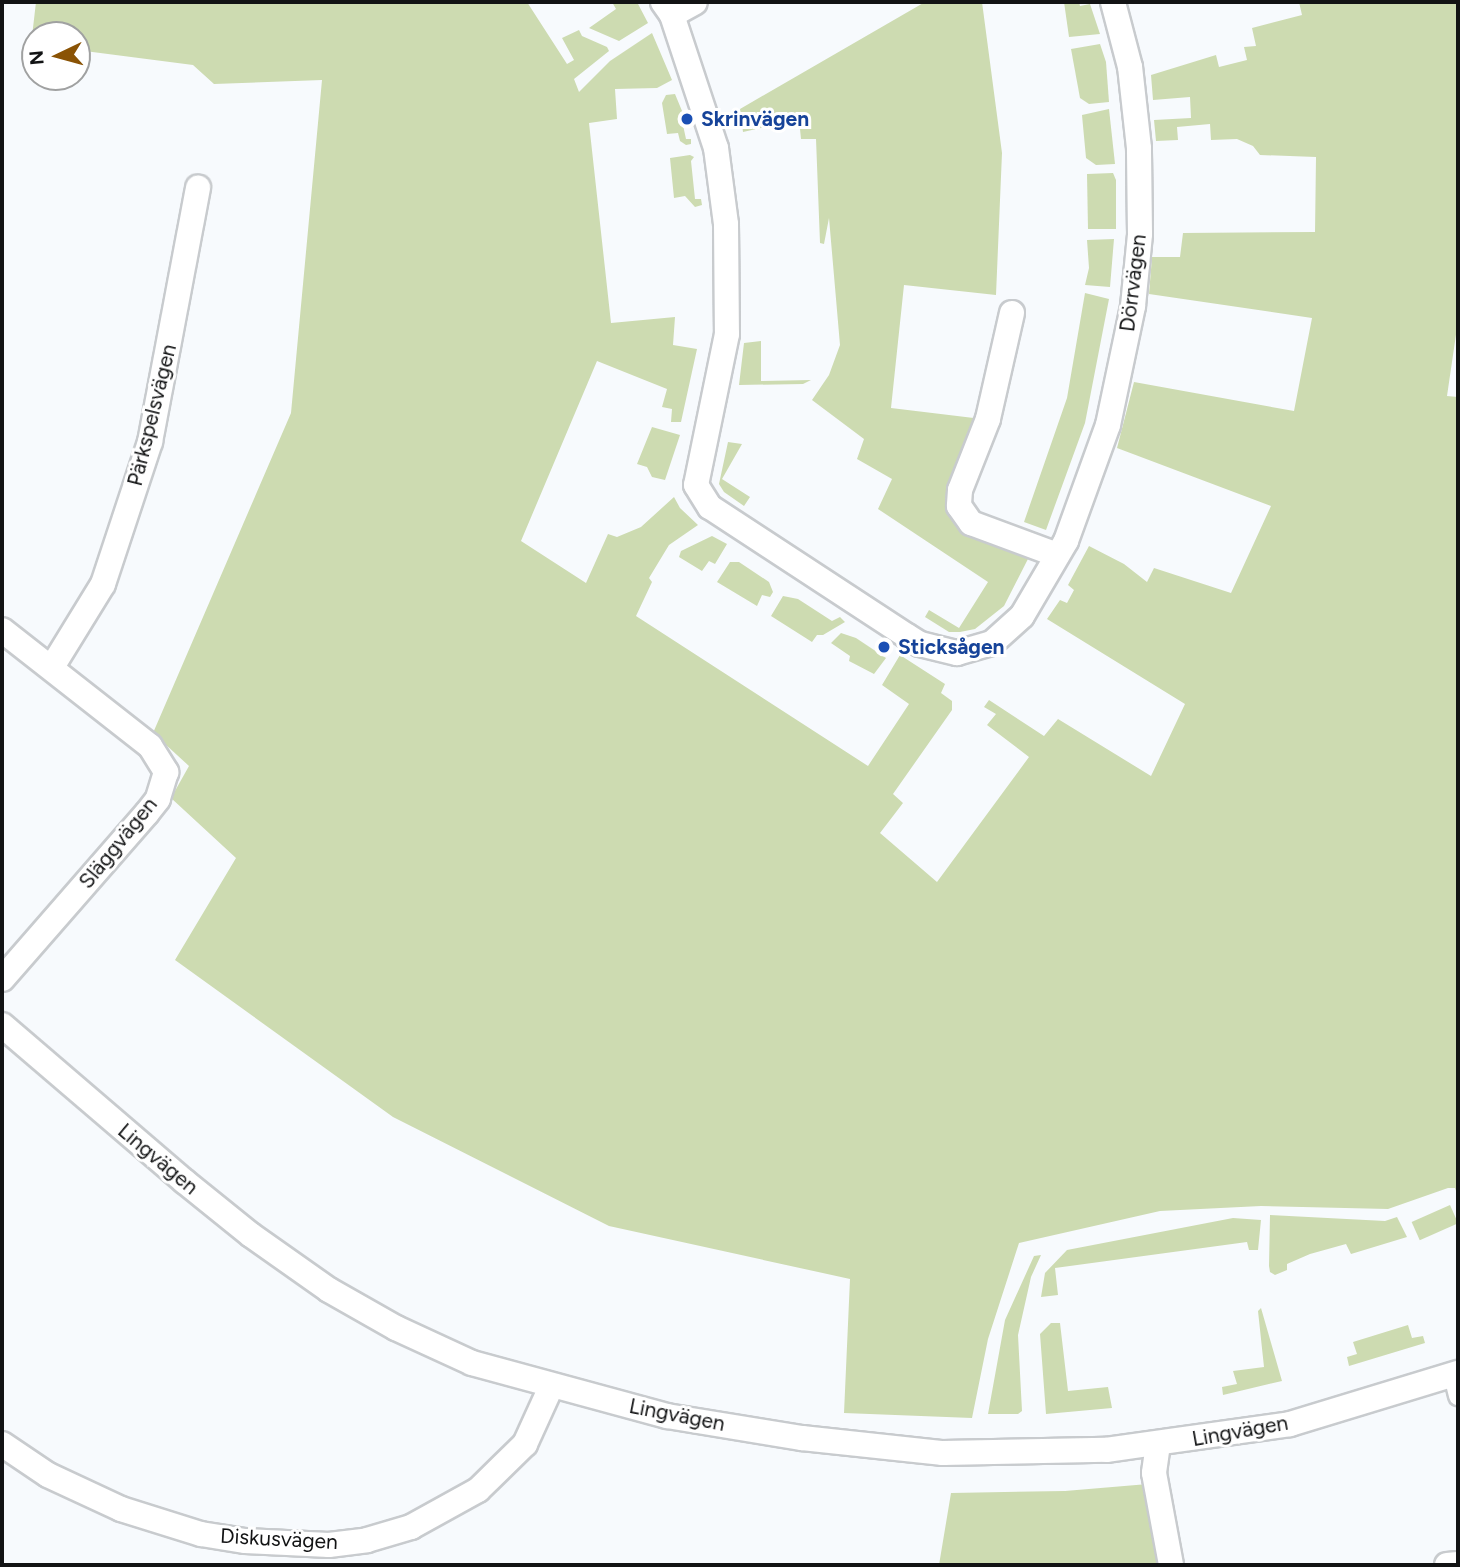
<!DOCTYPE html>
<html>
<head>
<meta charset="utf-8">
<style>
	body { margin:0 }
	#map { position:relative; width:1460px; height:1567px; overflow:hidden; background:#f7fafd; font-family:Figtree,sans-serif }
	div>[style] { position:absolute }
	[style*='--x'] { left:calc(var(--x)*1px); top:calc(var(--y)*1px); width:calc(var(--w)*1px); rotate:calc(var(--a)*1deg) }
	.green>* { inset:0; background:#cddbb1; transform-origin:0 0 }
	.roads { filter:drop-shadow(2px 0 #c8cbce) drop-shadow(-2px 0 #c8cbce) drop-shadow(0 2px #c8cbce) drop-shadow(0 -2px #c8cbce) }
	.pedestrian>* { height:19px; margin:-9.5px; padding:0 9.5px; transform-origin:9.5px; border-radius:9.5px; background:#fff }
	.minor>* { height:24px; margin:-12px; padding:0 12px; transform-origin:12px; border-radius:12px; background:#fff }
	.dots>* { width:19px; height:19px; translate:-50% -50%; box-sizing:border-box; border:4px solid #fff; border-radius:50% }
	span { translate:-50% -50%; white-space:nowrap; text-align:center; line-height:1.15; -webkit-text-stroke:6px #fff; paint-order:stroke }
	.transit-label { font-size:21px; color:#164399; font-weight:700 }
	.left { translate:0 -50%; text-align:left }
	.street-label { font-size:21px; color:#121314 }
	.frame { position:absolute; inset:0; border:4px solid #121314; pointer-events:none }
	.north { position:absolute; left:21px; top:21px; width:70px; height:70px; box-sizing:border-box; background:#fff; border:2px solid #a0a1a1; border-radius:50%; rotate:265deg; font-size:19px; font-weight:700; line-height:28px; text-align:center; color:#121314 }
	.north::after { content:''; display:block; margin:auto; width:24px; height:32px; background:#8a5305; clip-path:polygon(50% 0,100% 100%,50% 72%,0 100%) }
</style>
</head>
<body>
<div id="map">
	<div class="green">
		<div style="clip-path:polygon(36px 2px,527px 2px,567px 64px,574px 60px,562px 38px,579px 30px,582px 36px,607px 47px,609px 51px,574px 79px,579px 92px,610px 61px,652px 33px,672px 80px,657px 88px,615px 89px,617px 119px,589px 123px,611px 323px,675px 317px,673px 345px,697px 349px,681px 422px,671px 422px,672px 409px,662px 407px,667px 389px,597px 361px,521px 541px,586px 583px,608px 534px,617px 537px,641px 527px,674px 497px,680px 508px,698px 525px,669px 545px,649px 578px,652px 582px,636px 616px,868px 766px,909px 704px,882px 685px,900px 655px,945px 684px,941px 693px,952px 701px,952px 710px,893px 794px,903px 803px,880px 833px,937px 882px,1029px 757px,987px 725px,996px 714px,984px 707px,989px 700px,1044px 736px,1058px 719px,1151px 776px,1185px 704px,1047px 619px,1060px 600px,1067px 603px,1074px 590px,1068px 585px,1089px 546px,1124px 564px,1147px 582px,1154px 568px,1231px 593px,1271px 506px,1117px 448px,1134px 382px,1294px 411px,1312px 318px,1149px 294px,1152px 257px,1180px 257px,1183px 233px,1315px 232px,1316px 157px,1260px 155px,1253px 146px,1237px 139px,1211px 140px,1210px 124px,1177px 127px,1178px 140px,1156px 141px,1154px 120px,1191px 118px,1190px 97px,1153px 100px,1151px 75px,1216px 55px,1219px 67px,1247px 60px,1244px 47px,1256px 46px,1252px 28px,1302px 15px,1299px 2px,1458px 2px,1458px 321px,1447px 396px,1458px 397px,1458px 1196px,1455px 1188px,1448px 1188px,1388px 1209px,1261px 1206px,1160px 1211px,1019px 1243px,988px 1339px,972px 1418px,844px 1413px,850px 1279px,609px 1226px,393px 1117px,175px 960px,236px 858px,171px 798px,189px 766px,153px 733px,291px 413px,322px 80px,214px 84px,193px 65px,77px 50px,77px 35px,35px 35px,35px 45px,31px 45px)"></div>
		<div style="clip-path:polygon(612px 2px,637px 2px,648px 23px,619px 41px,589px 28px,616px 9px)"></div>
		<div style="clip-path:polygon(925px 2px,982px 2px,1002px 153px,996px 295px,904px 285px,891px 408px,982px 419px,953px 505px,1029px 557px,1004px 606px,975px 629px,960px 632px,949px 632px,925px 617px,929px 610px,959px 628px,988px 582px,878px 509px,892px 479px,857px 459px,864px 439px,812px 400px,829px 375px,840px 345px,829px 218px,824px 244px,820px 243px,816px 139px,801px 139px,799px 119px,743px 132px,740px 109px)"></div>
		<div style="clip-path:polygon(1064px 2px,1079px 2px,1080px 6px,1090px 4px,1100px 34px,1069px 37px)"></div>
		<div style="clip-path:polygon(1100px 44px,1106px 62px,1109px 102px,1089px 104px,1080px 98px,1071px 49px)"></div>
		<div style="clip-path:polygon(675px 94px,687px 123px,683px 125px,686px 139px,691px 139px,691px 144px,686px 145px,680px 141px,678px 133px,667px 134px,662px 103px,666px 95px)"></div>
		<div style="clip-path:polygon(1109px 109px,1115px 164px,1096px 165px,1086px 158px,1082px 115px)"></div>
		<div style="clip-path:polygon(690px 155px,694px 157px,691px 161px,695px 199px,701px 199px,702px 205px,695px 207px,685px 196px,674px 198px,670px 158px)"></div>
		<div style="clip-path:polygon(1113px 173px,1116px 180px,1116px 229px,1088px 229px,1087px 174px)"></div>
		<div style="clip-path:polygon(1114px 239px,1110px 287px,1085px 285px,1089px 268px,1087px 240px)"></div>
		<div style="clip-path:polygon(1085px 293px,1109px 299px,1085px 423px,1046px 530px,1024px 522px,1067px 398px)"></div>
		<div style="clip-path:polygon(761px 341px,761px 381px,811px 380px,803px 384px,739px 385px,744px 343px)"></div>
		<div style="clip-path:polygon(652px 427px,680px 435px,665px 480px,652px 477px,647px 467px,637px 464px)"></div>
		<div style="clip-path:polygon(728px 442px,742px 444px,722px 479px,750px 497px,744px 506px,724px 492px,719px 484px)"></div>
		<div style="clip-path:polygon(712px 536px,727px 544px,715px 564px,709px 561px,702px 571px,679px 557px,681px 551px)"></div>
		<div style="clip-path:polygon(730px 562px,739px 562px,769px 582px,773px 592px,770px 597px,762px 595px,757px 606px,717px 582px)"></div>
		<div style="clip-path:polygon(783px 596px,798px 599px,832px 621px,840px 617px,845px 622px,823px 635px,817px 635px,812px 642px,771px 616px)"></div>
		<div style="clip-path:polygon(841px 633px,856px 638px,886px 658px,874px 674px,849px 661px,850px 656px,831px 643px)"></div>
		<div style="left:1450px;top:1205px;width:20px;height:42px;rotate:66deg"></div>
		<div style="clip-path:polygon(1270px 1215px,1385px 1221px,1397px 1217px,1407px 1237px,1351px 1254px,1346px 1244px,1310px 1254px,1287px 1264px,1287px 1270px,1275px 1275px,1270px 1272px,1269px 1266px)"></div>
		<div style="clip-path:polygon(1233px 1218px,1261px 1220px,1258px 1250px,1249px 1250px,1247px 1242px,1055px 1268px,1058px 1295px,1041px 1297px,1045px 1273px,1067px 1250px)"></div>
		<div style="clip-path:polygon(1041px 1255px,1031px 1277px,1018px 1335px,1022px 1411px,1018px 1414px,988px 1414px,1005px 1320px,1034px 1256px)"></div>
		<div style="clip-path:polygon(1261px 1308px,1282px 1381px,1223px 1395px,1222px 1387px,1237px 1384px,1233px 1371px,1264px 1367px,1258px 1311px)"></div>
		<div style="clip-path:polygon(1051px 1323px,1060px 1323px,1068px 1391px,1108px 1387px,1112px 1408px,1046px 1414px,1040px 1334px)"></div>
		<div style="clip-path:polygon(1408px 1325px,1412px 1338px,1423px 1336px,1425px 1343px,1349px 1366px,1347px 1357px,1357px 1354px,1353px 1342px)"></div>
		<div style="clip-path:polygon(1148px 1484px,1158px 1565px,939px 1565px,951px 1493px,1065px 1491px)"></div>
	</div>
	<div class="roads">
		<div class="pedestrian">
			<div style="--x:1453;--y:1375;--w:21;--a:76"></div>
		</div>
		<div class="minor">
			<div style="--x:663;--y:2;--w:16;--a:55"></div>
			<div style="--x:672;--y:15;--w:140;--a:71.7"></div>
			<div style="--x:716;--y:148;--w:77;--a:82.5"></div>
			<div style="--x:726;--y:224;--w:110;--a:89.5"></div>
			<div style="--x:727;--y:334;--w:154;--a:101.6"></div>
			<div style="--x:696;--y:485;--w:26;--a:58"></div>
			<div style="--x:710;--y:507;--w:235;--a:33.2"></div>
			<div style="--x:907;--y:636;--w:15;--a:32"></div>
			<div style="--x:920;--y:644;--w:38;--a:14"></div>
			<div style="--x:957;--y:653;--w:36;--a:-16"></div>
			<div style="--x:992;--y:643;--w:40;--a:-42"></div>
			<div style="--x:1022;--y:616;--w:87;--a:-59.6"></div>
			<div style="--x:1066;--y:541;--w:123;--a:-70.1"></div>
			<div style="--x:1108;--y:425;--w:122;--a:-78.1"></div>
			<div style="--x:1133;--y:306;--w:72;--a:-84.4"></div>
			<div style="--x:1140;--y:234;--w:86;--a:-90.7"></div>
			<div style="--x:1139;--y:148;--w:81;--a:-96.3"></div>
			<div style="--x:1130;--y:67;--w:67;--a:-104.7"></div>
			<div style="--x:672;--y:15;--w:26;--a:-29"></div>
			<div style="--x:1012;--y:313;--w:109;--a:102.8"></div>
			<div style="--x:988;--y:419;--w:76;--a:111.5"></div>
			<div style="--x:960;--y:490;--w:16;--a:94"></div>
			<div style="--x:959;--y:506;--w:21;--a:55"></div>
			<div style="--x:971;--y:523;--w:92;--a:20.4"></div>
			<div style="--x:2;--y:630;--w:188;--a:38.1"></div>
			<div style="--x:150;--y:746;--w:31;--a:58"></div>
			<div style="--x:166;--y:772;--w:28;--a:107"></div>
			<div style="--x:158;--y:799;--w:18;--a:128"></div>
			<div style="--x:147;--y:813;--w:220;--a:131.1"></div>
			<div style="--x:52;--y:667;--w:97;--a:-58.4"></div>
			<div style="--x:103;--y:584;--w:150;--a:-71.7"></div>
			<div style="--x:150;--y:442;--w:259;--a:-79.3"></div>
			<div style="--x:2;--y:1025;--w:240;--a:40.6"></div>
			<div style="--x:184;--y:1181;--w:86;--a:38.9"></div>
			<div style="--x:251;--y:1235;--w:95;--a:35.2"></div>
			<div style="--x:329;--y:1290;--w:77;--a:29.6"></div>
			<div style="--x:396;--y:1328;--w:84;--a:24.7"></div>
			<div style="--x:472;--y:1363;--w:202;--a:15.2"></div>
			<div style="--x:667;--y:1416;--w:137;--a:9.3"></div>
			<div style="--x:802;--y:1438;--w:142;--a:6.1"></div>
			<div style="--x:943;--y:1453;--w:163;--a:-1.1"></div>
			<div style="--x:1106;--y:1450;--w:186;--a:-8"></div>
			<div style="--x:1290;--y:1424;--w:176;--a:-16.9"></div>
			<div style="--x:2;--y:1444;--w:55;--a:34"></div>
			<div style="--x:48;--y:1475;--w:81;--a:25"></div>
			<div style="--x:121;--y:1509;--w:84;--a:17.4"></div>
			<div style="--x:201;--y:1534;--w:45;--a:9"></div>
			<div style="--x:245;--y:1541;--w:84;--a:2.7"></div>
			<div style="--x:329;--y:1545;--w:38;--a:-7"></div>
			<div style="--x:367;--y:1540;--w:46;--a:-16.5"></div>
			<div style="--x:411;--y:1527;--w:77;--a:-28.9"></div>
			<div style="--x:478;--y:1490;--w:66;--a:-44.4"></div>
			<div style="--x:525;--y:1444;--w:63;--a:-65.5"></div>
			<div style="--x:1158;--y:1444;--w:29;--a:98"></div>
			<div style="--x:1154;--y:1473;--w:94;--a:79.5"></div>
			<div style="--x:1447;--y:1565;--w:11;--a:-5"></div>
		</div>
	</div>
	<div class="dots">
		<div style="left:687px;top:119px;background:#1a4fb4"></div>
		<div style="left:884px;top:647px;background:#1a4fb4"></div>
	</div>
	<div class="transit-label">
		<span class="left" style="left:701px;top:119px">Skrinvägen</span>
		<span class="left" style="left:898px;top:647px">Sticksågen</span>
	</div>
	<div class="street-label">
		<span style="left:1133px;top:283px;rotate:-83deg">Dörrvägen</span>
		<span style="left:152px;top:415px;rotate:-76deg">Pärkspelsvägen</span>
		<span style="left:118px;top:843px;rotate:-51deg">Släggvägen</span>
		<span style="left:158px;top:1159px;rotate:40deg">Lingvägen</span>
		<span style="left:677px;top:1415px;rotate:11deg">Lingvägen</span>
		<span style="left:1240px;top:1431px;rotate:-10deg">Lingvägen</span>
		<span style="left:279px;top:1539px;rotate:3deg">Diskusvägen</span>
	</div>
	<div class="frame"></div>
	<div class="north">N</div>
</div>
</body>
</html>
